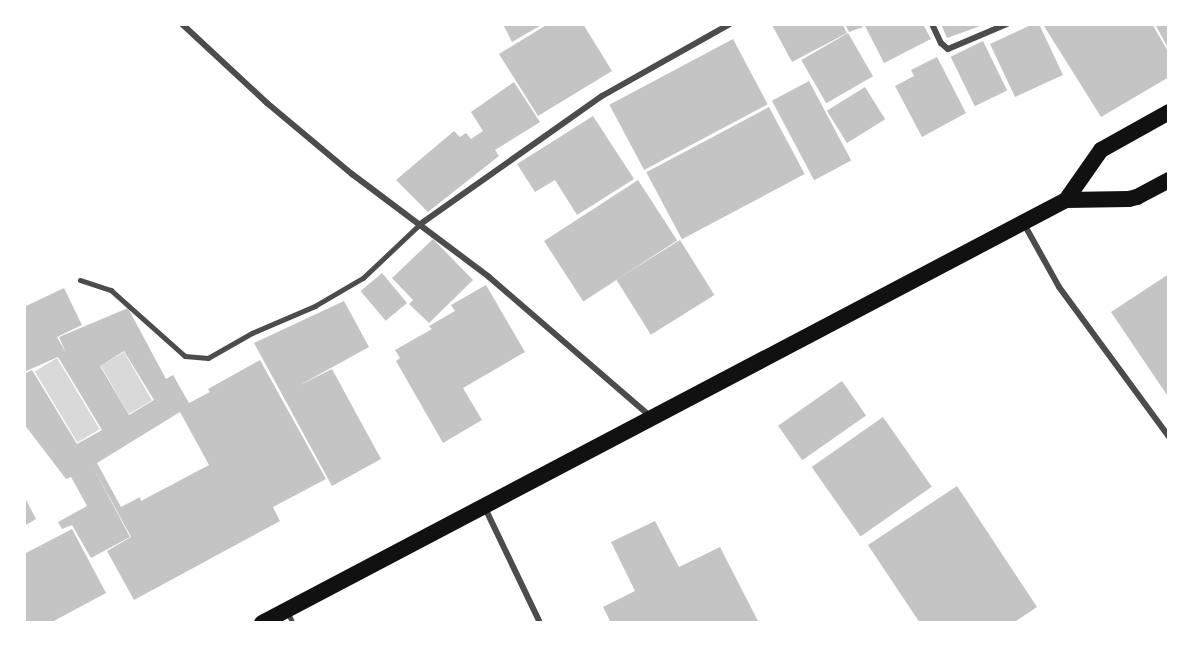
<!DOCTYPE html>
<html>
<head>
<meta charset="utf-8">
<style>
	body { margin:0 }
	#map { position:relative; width:1193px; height:647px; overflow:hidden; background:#fff; font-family:"Roboto Condensed",sans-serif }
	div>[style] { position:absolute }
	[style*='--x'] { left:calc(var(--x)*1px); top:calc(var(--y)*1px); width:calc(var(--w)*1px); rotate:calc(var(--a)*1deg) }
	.water>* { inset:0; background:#d9d9d9; transform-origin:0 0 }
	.building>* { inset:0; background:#c4c4c4; transform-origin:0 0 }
	.service>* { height:4.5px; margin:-2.25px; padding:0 2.25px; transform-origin:2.25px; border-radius:2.25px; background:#4c4c4c }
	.minor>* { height:6px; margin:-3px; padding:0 3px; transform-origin:3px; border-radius:3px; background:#4c4c4c }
	.trunk>* { height:16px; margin:-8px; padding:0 8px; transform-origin:8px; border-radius:8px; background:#111 }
	span { translate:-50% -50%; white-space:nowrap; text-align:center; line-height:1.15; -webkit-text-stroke:6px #fff; paint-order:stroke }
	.frame { position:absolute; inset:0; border:26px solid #fff; pointer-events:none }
</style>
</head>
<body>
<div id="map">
	<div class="water">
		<div style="left:124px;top:352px;width:56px;height:27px;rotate:60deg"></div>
		<div style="left:57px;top:358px;width:83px;height:26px;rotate:59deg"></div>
	</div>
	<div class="building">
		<div style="clip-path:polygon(503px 24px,543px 24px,512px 42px)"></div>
		<div style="clip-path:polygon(548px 24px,583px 24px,612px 71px,538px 116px,499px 54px)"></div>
		<div style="clip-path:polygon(842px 24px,847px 33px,792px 62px,772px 25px)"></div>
		<div style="clip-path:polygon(845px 24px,862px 24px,863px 27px,849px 32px)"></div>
		<div style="clip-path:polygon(864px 24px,923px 24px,931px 39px,884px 63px)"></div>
		<div style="clip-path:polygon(941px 24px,986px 24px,947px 38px)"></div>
		<div style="clip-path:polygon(1033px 24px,1039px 24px,1063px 75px,1015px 97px,990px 44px)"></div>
		<div style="clip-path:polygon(1047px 24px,1152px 24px,1169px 53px,1169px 77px,1101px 117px,1044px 26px)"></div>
		<div style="clip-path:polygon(1155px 24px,1169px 24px,1169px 50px)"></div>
		<div style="left:848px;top:33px;width:50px;height:54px;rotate:60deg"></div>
		<div style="left:733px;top:39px;width:74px;height:140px;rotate:62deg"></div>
		<div style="left:983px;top:41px;width:55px;height:36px;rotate:64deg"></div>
		<div style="clip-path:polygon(937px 57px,966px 113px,922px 137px,895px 86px,914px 76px,911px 70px)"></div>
		<div style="left:809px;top:81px;width:90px;height:42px;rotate:62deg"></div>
		<div style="clip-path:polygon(514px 82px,540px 122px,495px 150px,499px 156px,428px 212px,396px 180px,454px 131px,460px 137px,466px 133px,471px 139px,483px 131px,471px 112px)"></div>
		<div style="left:865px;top:87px;width:38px;height:45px;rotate:58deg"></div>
		<div style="left:769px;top:107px;width:76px;height:139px;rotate:62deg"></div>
		<div style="clip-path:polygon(593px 116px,634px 179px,577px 215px,555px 180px,535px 192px,517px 164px)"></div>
		<div style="left:638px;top:180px;width:72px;height:112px;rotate:57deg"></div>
		<div style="clip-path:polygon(433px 239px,473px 280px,429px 323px,409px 304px,413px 300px,392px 278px)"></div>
		<div style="left:680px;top:240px;width:65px;height:75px;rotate:58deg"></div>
		<div style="left:382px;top:273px;width:39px;height:28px;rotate:50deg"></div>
		<div style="clip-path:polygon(1169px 274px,1169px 398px,1111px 312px)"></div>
		<div style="clip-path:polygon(486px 285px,525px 352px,463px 388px,482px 420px,443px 443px,396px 361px,400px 358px,395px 350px,432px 329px,429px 326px,455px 311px,451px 305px)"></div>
		<div style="clip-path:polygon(evenodd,64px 288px,82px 325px,57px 337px,66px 353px,59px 337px,128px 308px,166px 379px,173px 375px,189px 403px,210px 392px,208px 389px,260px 360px,326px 479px,273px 507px,280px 521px,134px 600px,107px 551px,131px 537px,92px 465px,130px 537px,91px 558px,72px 525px,62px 529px,58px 522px,87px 506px,71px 477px,66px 479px,24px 424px,24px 374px,32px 370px,77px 444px,102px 430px,58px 357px,24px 372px,24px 307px,64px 288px,124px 351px,154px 400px,129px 415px,100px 366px,124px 351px,64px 288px,180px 412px,209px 465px,141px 501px,140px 497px,121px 507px,97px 463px,180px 412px)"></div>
		<div style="clip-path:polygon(344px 301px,369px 347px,298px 386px,332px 369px,381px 459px,332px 486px,254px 343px)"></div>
		<div style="left:842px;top:381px;width:42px;height:78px;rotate:55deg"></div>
		<div style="left:883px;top:417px;width:85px;height:87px;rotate:55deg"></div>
		<div style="clip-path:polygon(957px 486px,1037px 607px,1013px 623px,920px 623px,868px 545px)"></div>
		<div style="clip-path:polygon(24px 496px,36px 519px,24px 526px)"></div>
		<div style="clip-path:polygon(655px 521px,679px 567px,720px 547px,759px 623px,611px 623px,603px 607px,635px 591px,611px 542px)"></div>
		<div style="clip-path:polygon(72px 529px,106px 593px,50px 623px,24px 623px,24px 554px)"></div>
	</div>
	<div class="service">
		<div style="--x:80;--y:280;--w:33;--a:18"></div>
		<div style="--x:111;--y:290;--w:99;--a:41.7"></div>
		<div style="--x:185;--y:356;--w:23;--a:5"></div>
		<div style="--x:208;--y:358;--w:51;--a:-29.6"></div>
		<div style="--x:252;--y:333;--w:69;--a:-23.2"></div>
		<div style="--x:315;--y:306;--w:56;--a:-30.3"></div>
		<div style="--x:363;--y:278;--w:77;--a:-43.4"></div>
		<div style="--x:288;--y:612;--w:12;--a:66"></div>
	</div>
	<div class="minor">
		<div style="--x:182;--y:24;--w:116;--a:42.9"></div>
		<div style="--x:267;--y:103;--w:111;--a:39.9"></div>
		<div style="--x:352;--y:174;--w:171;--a:36.9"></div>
		<div style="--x:489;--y:277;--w:213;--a:40.8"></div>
		<div style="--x:932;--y:24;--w:21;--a:65"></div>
		<div style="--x:941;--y:43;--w:9;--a:41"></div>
		<div style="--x:948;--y:49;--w:64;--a:-23"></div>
		<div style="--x:1024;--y:224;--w:72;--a:60.9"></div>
		<div style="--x:1059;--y:287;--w:186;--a:53.7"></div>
		<div style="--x:419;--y:225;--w:224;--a:-35.2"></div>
		<div style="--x:602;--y:96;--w:147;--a:-29.4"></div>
		<div style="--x:485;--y:508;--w:127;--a:64.4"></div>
	</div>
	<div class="trunk">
		<div style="--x:1066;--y:200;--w:63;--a:-0.9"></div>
		<div style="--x:1129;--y:199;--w:8;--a:-14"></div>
		<div style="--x:1137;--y:197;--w:36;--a:-28"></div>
		<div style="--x:262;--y:623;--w:908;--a:-27.75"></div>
		<div style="--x:1066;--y:200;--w:61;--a:-55"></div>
		<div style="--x:1101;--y:150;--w:78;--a:-29.2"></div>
	</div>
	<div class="frame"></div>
</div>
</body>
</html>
